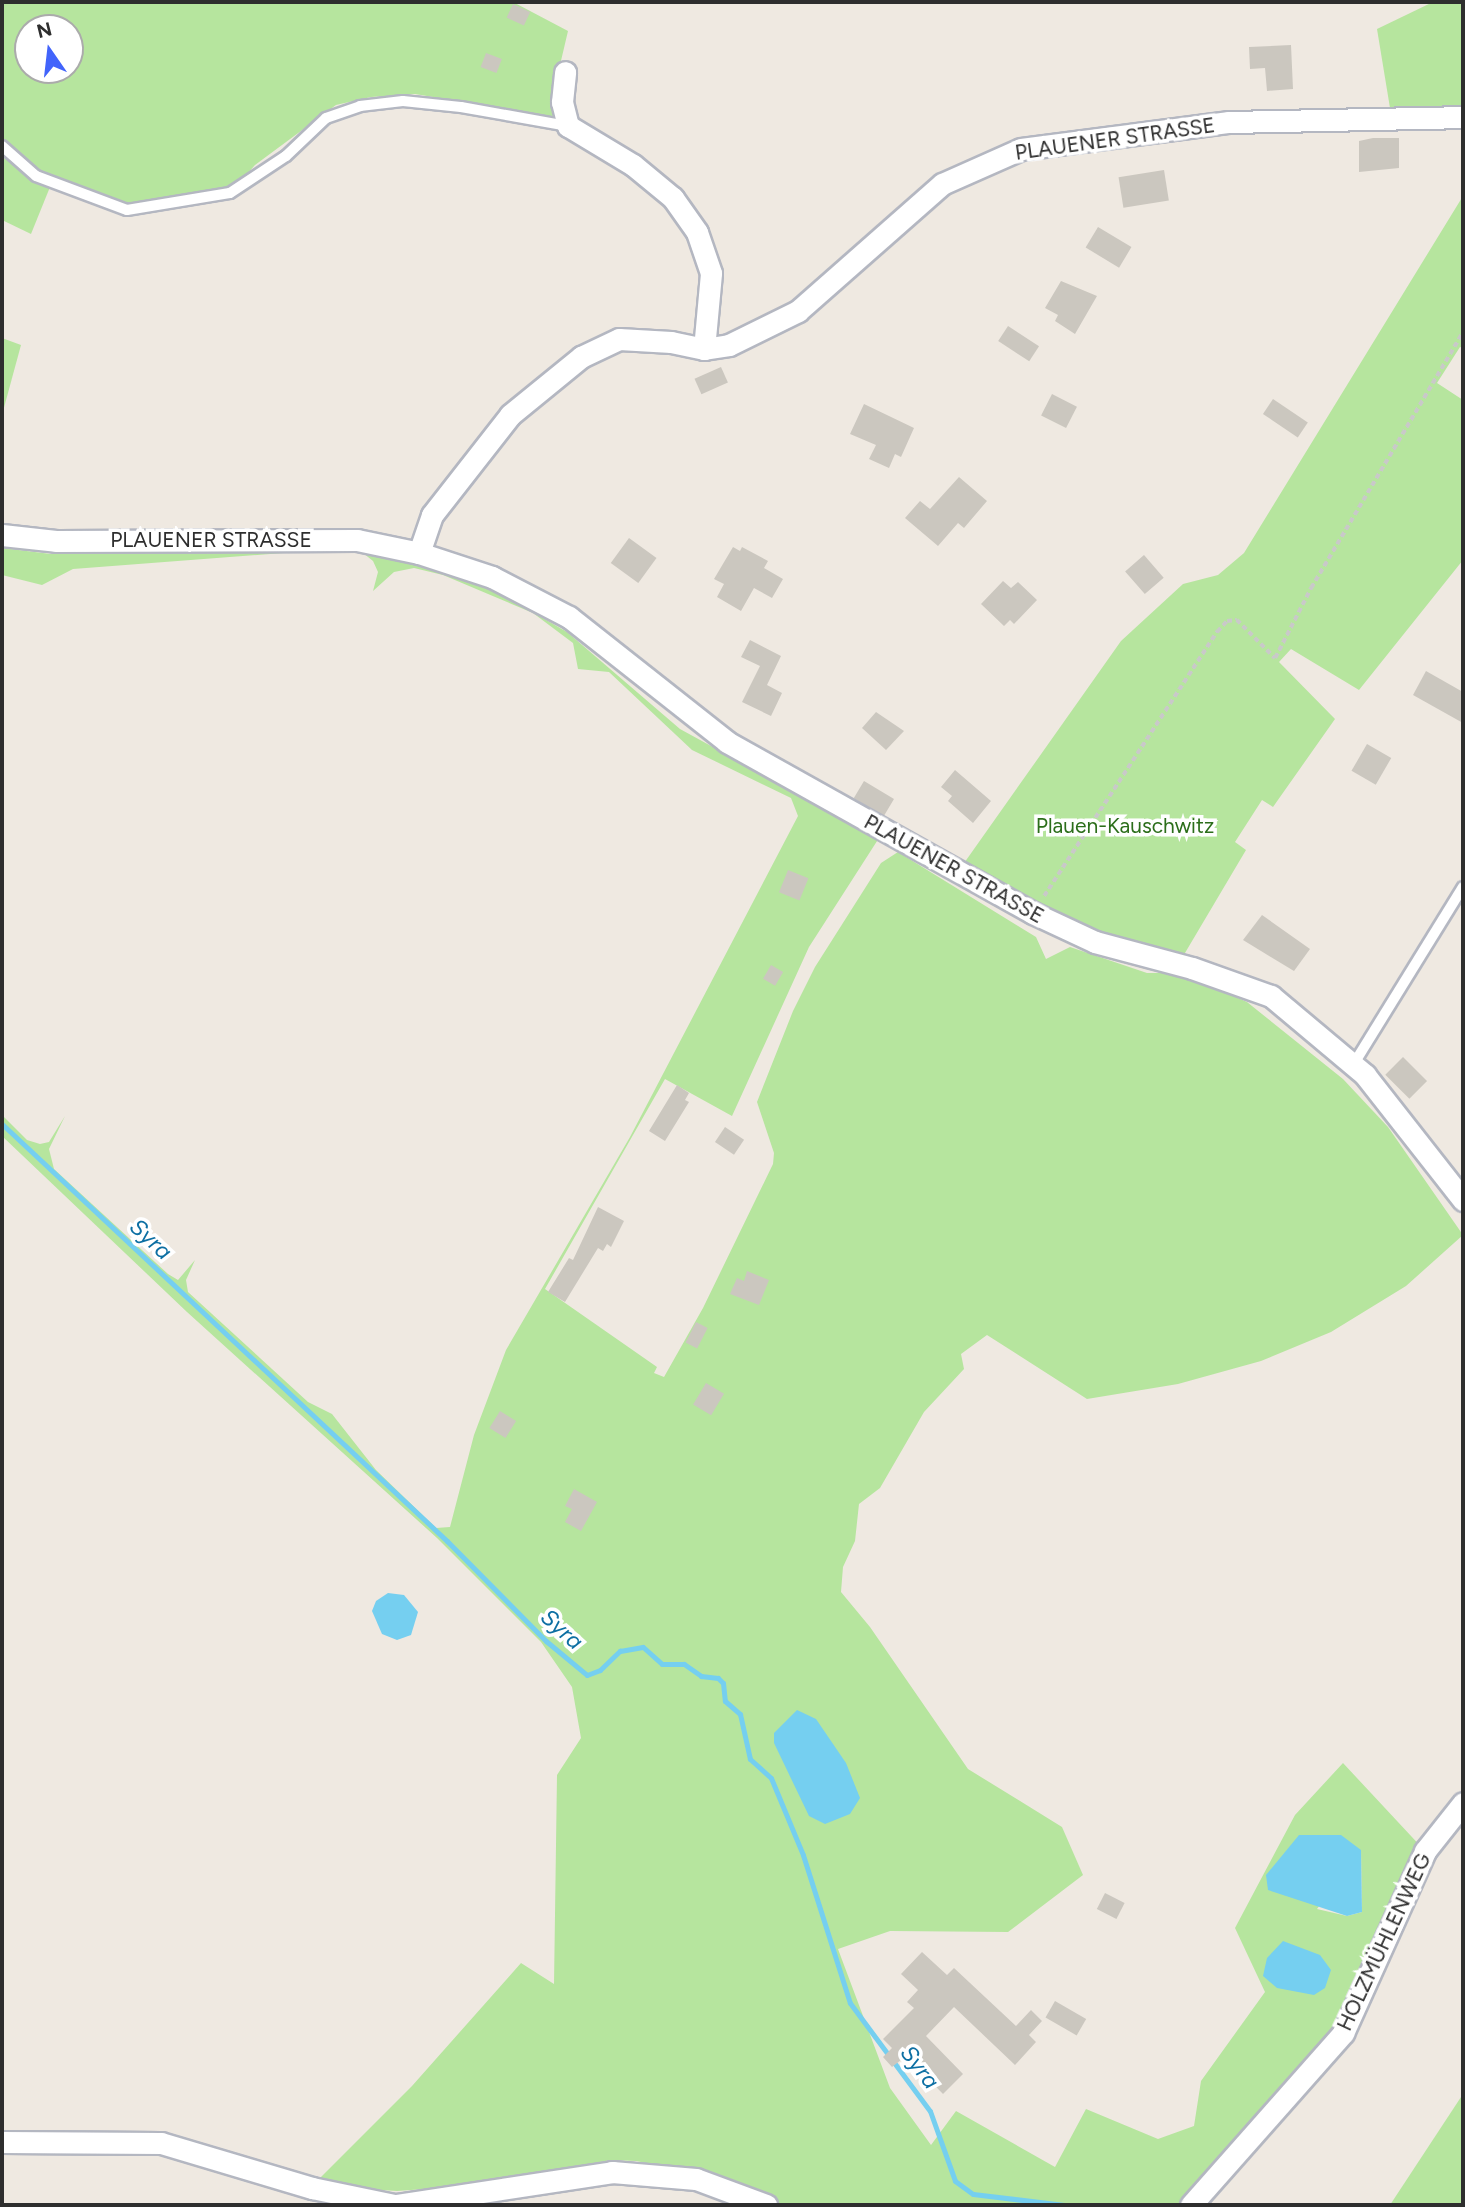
<!DOCTYPE html>
<html>
<head>
<meta charset="utf-8">
<style>
	body { margin:0 }
	#map { position:relative; width:1465px; height:2207px; overflow:hidden; background:#efe9e1; font-family:Figtree,sans-serif }
	div>[style] { position:absolute }
	[style*='--x'] { left:calc(var(--x)*1px); top:calc(var(--y)*1px); width:calc(var(--w)*1px); rotate:calc(var(--a)*1deg) }
	.green>* { inset:0; background:#b6e59e }
	.water>* { inset:0; background:#75cff0 }
	.stream>* { height:5px; margin:-2.5px; padding:0 2.5px; transform-origin:2.5px; border-radius:2.5px; background:#75cff0 }
	.building>* { inset:0; background:#cbc7bf; transform-origin:0 0 }
	.path>* { height:3.5px; margin-top:-1.75px; transform-origin:0; background:repeating-linear-gradient(90deg,#c9c9c9 0 5px,transparent 0 8.5px) }
	.roads { filter:drop-shadow(2px 0 #b4b7c1) drop-shadow(-2px 0 #b4b7c1) drop-shadow(0 2px #b4b7c1) drop-shadow(0 -2px #b4b7c1) }
	.lane>* { height:10px; margin:-5px; padding:0 5px; transform-origin:5px; border-radius:5px; background:#fff }
	.street>* { height:21px; margin:-10.5px; padding:0 10.5px; transform-origin:10.5px; border-radius:10.5px; background:#fff }
	span { translate:-50% -50%; white-space:nowrap; text-align:center; line-height:1.15; -webkit-text-stroke:7px #fff; paint-order:stroke }
	.street-label { font-size:21px; color:#2e2e2e }
	.park-label { font-size:21px; color:#2c6e1b }
	.water-label { font-size:23px; color:#0d6fa3; font-style:italic }
	.frame { position:absolute; inset:0; border:4px solid #2e2e2e; pointer-events:none }
	.north { position:absolute; left:14px; top:14px; width:70px; height:70px; box-sizing:border-box; background:#fff; border:2px solid #ababab; border-radius:50%; rotate:346deg; font-size:19px; font-weight:700; line-height:28px; text-align:center; color:#2e2e2e }
	.north::after { content:''; display:block; margin:auto; width:24px; height:32px; background:#4264fb; clip-path:polygon(50% 0,100% 100%,50% 72%,0 100%) }
</style>
</head>
<body>
<div id="map">
	<div class="green">
		<div style="clip-path:polygon(evenodd,2px 2px,513px 2px,568px 31px,560px 65px,560px 118px,415px 94px,371px 97px,336px 105px,255px 165px,230px 193px,127px 210px,36px 176px,2px 146px,2px 2px,28px 28px,70px 28px,70px 70px,28px 70px,28px 28px)"></div>
		<div style="clip-path:polygon(1433px 2px,1463px 2px,1463px 111px,1390px 108px,1377px 29px)"></div>
		<div style="clip-path:polygon(2px 157px,50px 187px,31px 234px,2px 220px)"></div>
		<div style="clip-path:polygon(1463px 196px,1463px 348px,1460px 347px,1437px 383px,1463px 400px,1463px 560px,1359px 690px,1291px 649px,1279px 662px,1335px 719px,1273px 807px,1262px 800px,1235px 842px,1246px 850px,1182px 958px,1099px 937px,962px 866px,1121px 641px,1183px 584px,1218px 575px,1244px 553px)"></div>
		<div style="clip-path:polygon(2px 338px,21px 345px,2px 415px)"></div>
		<div style="clip-path:polygon(evenodd,278px 546px,363px 548px,494px 590px,567px 632px,680px 729px,879px 838px,809px 947px,732px 1116px,665px 1079px,545px 1289px,657px 1367px,654px 1373px,664px 1377px,703px 1308px,773px 1164px,774px 1153px,757px 1102px,793px 1011px,815px 967px,881px 863px,898px 852px,1036px 937px,1046px 959px,1070px 947px,1147px 973px,1181px 973px,1247px 1002px,1343px 1079px,1388px 1127px,1463px 1235px,1406px 1286px,1331px 1332px,1261px 1361px,1178px 1384px,1087px 1399px,987px 1335px,961px 1354px,964px 1369px,924px 1412px,880px 1488px,859px 1504px,855px 1541px,843px 1567px,841px 1592px,870px 1627px,968px 1769px,1062px 1827px,1083px 1875px,1008px 1932px,890px 1931px,838px 1949px,890px 2088px,931px 2145px,956px 2111px,1055px 2167px,1086px 2109px,1158px 2139px,1194px 2126px,1201px 2081px,1265px 1992px,1235px 1928px,1295px 1815px,1343px 1763px,1425px 1851px,1343px 2033px,1181px 2205px,783px 2205px,735px 2181px,636px 2161px,611px 2160px,466px 2186px,397px 2191px,351px 2188px,320px 2178px,412px 2086px,521px 1963px,554px 1984px,557px 1775px,581px 1738px,572px 1687px,541px 1642px,437px 1538px,187px 1312px,2px 1136px,2px 1115px,27px 1140px,40px 1144px,49px 1142px,65px 1116px,49px 1149px,54px 1169px,168px 1274px,178px 1280px,195px 1260px,186px 1280px,188px 1292px,308px 1402px,332px 1414px,376px 1470px,436px 1528px,450px 1527px,474px 1435px,506px 1350px,630px 1137px,798px 816px,791px 798px,692px 750px,609px 672px,578px 669px,573px 643px,533px 613px,443px 575px,414px 568px,394px 572px,373px 591px,378px 572px,373px 561px,363px 553px,335px 549px,73px 569px,42px 585px,2px 575px,2px 548px,51px 554px,278px 546px,1361px 1850px,1362px 1912px,1347px 1916px,1317px 1909px,1361px 1850px)"></div>
		<div style="clip-path:polygon(1463px 2094px,1463px 2205px,1390px 2205px)"></div>
	</div>
	<div class="water">
		<div style="clip-path:polygon(388px 1593px,404px 1595px,418px 1612px,411px 1635px,397px 1640px,382px 1634px,372px 1611px,376px 1601px)"></div>
		<div style="clip-path:polygon(797px 1710px,816px 1719px,846px 1763px,860px 1798px,850px 1814px,825px 1824px,809px 1816px,774px 1743px,774px 1733px)"></div>
		<div style="clip-path:polygon(1299px 1835px,1341px 1835px,1361px 1850px,1362px 1912px,1347px 1916px,1268px 1890px,1266px 1875px)"></div>
		<div style="clip-path:polygon(1283px 1941px,1320px 1955px,1331px 1970px,1325px 1988px,1314px 1995px,1277px 1988px,1263px 1976px,1267px 1958px)"></div>
	</div>
	<div class="stream">
		<div style="--x:2;--y:1124;--w:610;--a:43.14"></div>
		<div style="--x:447;--y:1541;--w:141;--a:45.3"></div>
		<div style="--x:546;--y:1641;--w:53;--a:39.7"></div>
		<div style="--x:587;--y:1675;--w:14;--a:-21"></div>
		<div style="--x:600;--y:1670;--w:28;--a:-44"></div>
		<div style="--x:620;--y:1651;--w:23;--a:-10"></div>
		<div style="--x:643;--y:1647;--w:25;--a:42"></div>
		<div style="--x:662;--y:1664;--w:22;--a:0"></div>
		<div style="--x:684;--y:1664;--w:21;--a:35"></div>
		<div style="--x:701;--y:1676;--w:17;--a:7"></div>
		<div style="--x:718;--y:1678;--w:7;--a:45"></div>
		<div style="--x:723;--y:1683;--w:18;--a:84"></div>
		<div style="--x:725;--y:1701;--w:20;--a:41"></div>
		<div style="--x:740;--y:1714;--w:46;--a:77.5"></div>
		<div style="--x:750;--y:1759;--w:28;--a:42"></div>
		<div style="--x:771;--y:1778;--w:83;--a:67.4"></div>
		<div style="--x:803;--y:1855;--w:155;--a:72.4"></div>
		<div style="--x:850;--y:2003;--w:134;--a:53.5"></div>
		<div style="--x:930;--y:2111;--w:74;--a:70.3"></div>
		<div style="--x:955;--y:2181;--w:22;--a:36"></div>
		<div style="--x:973;--y:2194;--w:92;--a:6.9"></div>
	</div>
	<div class="building">
		<div style="left:513px;top:4px;width:19px;height:15px;rotate:25deg"></div>
		<div style="clip-path:polygon(1291px 45px,1293px 89px,1267px 91px,1265px 68px,1250px 69px,1249px 47px)"></div>
		<div style="left:486px;top:53px;width:17px;height:15px;rotate:21deg"></div>
		<div style="clip-path:polygon(1373px 138px,1399px 138px,1399px 168px,1359px 172px,1359px 141px)"></div>
		<div style="left:1164px;top:170px;width:31px;height:46px;rotate:81deg"></div>
		<div style="left:1098px;top:227px;width:39px;height:24px;rotate:31deg"></div>
		<div style="clip-path:polygon(1061px 281px,1097px 296px,1075px 334px,1055px 321px,1058px 315px,1045px 308px)"></div>
		<div style="left:1008px;top:326px;width:37px;height:18px;rotate:33deg"></div>
		<div style="left:721px;top:367px;width:17px;height:29px;rotate:66deg"></div>
		<div style="left:1052px;top:394px;width:28px;height:24px;rotate:27deg"></div>
		<div style="left:1273px;top:399px;width:42px;height:18px;rotate:34deg"></div>
		<div style="clip-path:polygon(864px 404px,914px 428px,901px 457px,895px 454px,889px 468px,869px 459px,876px 445px,850px 434px)"></div>
		<div style="clip-path:polygon(959px 477px,987px 501px,964px 528px,958px 523px,938px 546px,905px 518px,920px 501px,930px 509px)"></div>
		<div style="left:629px;top:538px;width:34px;height:31px;rotate:36deg"></div>
		<div style="clip-path:polygon(733px 547px,740px 551px,742px 547px,768px 561px,764px 568px,783px 579px,772px 598px,754px 588px,741px 611px,717px 597px,724px 584px,714px 579px)"></div>
		<div style="left:1144px;top:555px;width:30px;height:25px;rotate:49deg"></div>
		<div style="clip-path:polygon(1003px 581px,1011px 588px,1018px 582px,1037px 600px,1014px 624px,1010px 620px,1004px 626px,981px 604px)"></div>
		<div style="clip-path:polygon(750px 640px,781px 656px,767px 685px,782px 693px,771px 716px,742px 702px,760px 666px,741px 657px)"></div>
		<div style="clip-path:polygon(1426px 671px,1463px 692px,1463px 723px,1413px 695px)"></div>
		<div style="clip-path:polygon(876px 712px,904px 731px,886px 750px,862px 728px)"></div>
		<div style="left:1367px;top:744px;width:28px;height:31px;rotate:30deg"></div>
		<div style="clip-path:polygon(955px 770px,991px 801px,973px 823px,948px 801px,952px 796px,941px 787px)"></div>
		<div style="left:864px;top:781px;width:35px;height:20px;rotate:31deg"></div>
		<div style="left:788px;top:870px;width:22px;height:24px;rotate:22deg"></div>
		<div style="clip-path:polygon(1262px 915px,1310px 949px,1294px 971px,1243px 940px)"></div>
		<div style="left:771px;top:965px;width:14px;height:16px;rotate:30deg"></div>
		<div style="left:1403px;top:1057px;width:34px;height:25px;rotate:45deg"></div>
		<div style="clip-path:polygon(677px 1085px,689px 1093px,685px 1100px,689px 1102px,665px 1141px,649px 1131px)"></div>
		<div style="left:725px;top:1127px;width:23px;height:18px;rotate:34deg"></div>
		<div style="clip-path:polygon(598px 1207px,624px 1221px,611px 1247px,607px 1244px,603px 1251px,598px 1248px,565px 1302px,548px 1292px,569px 1258px,573px 1260px)"></div>
		<div style="clip-path:polygon(747px 1271px,769px 1280px,759px 1305px,730px 1294px,737px 1278px,744px 1281px)"></div>
		<div style="left:696px;top:1322px;width:13px;height:23px;rotate:27deg"></div>
		<div style="left:706px;top:1383px;width:21px;height:25px;rotate:31deg"></div>
		<div style="left:500px;top:1411px;width:19px;height:20px;rotate:32deg"></div>
		<div style="clip-path:polygon(574px 1489px,597px 1502px,581px 1531px,565px 1522px,572px 1509px,565px 1506px)"></div>
		<div style="left:1105px;top:1893px;width:22px;height:18px;rotate:27deg"></div>
		<div style="clip-path:polygon(922px 1952px,947px 1975px,954px 1968px,1016px 2026px,1031px 2010px,1042px 2021px,1029px 2035px,1036px 2042px,1015px 2065px,954px 2007px,926px 2036px,963px 2074px,943px 2094px,906px 2056px,892px 2067px,883px 2057px,892px 2048px,883px 2039px,914px 2008px,907px 2002px,918px 1990px,901px 1974px)"></div>
		<div style="left:1055px;top:2001px;width:36px;height:19px;rotate:30deg"></div>
	</div>
	<div class="path">
		<div style="--x:1044;--y:896;--w:316;--a:-56.8"></div>
		<div style="--x:1217;--y:632;--w:15;--a:-48"></div>
		<div style="--x:1227;--y:621;--w:10;--a:-6"></div>
		<div style="--x:1237;--y:620;--w:54;--a:45"></div>
		<div style="--x:1275;--y:658;--w:79;--a:-62.8"></div>
		<div style="--x:1311;--y:588;--w:298;--a:-59.3"></div>
	</div>
	<div class="roads">
		<div class="lane">
			<div style="--x:2;--y:146;--w:45;--a:41.4"></div>
			<div style="--x:36;--y:176;--w:97;--a:20.5"></div>
			<div style="--x:127;--y:210;--w:104;--a:-9.4"></div>
			<div style="--x:230;--y:193;--w:67;--a:-33.5"></div>
			<div style="--x:286;--y:156;--w:55;--a:-43.5"></div>
			<div style="--x:326;--y:118;--w:36;--a:-19"></div>
			<div style="--x:360;--y:106;--w:43;--a:-6.6"></div>
			<div style="--x:403;--y:101;--w:58;--a:5.9"></div>
			<div style="--x:461;--y:107;--w:109;--a:10.1"></div>
			<div style="--x:1353;--y:1065;--w:209;--a:-58.3"></div>
		</div>
		<div class="street">
			<div style="--x:704;--y:349;--w:25;--a:-9"></div>
			<div style="--x:729;--y:345;--w:77;--a:-26.2"></div>
			<div style="--x:798;--y:311;--w:192;--a:-41.4"></div>
			<div style="--x:942;--y:184;--w:86;--a:-23.9"></div>
			<div style="--x:1021;--y:149;--w:210;--a:-7.4"></div>
			<div style="--x:1229;--y:122;--w:234;--a:-1.2"></div>
			<div style="--x:2;--y:535;--w:54;--a:6.3"></div>
			<div style="--x:56;--y:541;--w:301;--a:-0.2"></div>
			<div style="--x:357;--y:540;--w:63;--a:11.8"></div>
			<div style="--x:419;--y:553;--w:77;--a:18.2"></div>
			<div style="--x:492;--y:577;--w:87;--a:27.5"></div>
			<div style="--x:569;--y:617;--w:201;--a:38.3"></div>
			<div style="--x:727;--y:742;--w:351;--a:29.2"></div>
			<div style="--x:1033;--y:913;--w:68;--a:25.1"></div>
			<div style="--x:1095;--y:942;--w:100;--a:15"></div>
			<div style="--x:1192;--y:968;--w:84;--a:19.5"></div>
			<div style="--x:1271;--y:996;--w:123;--a:40"></div>
			<div style="--x:1365;--y:1075;--w:159;--a:51.9"></div>
			<div style="--x:419;--y:553;--w:40;--a:-71.1"></div>
			<div style="--x:432;--y:515;--w:127;--a:-52"></div>
			<div style="--x:510;--y:415;--w:92;--a:-39.2"></div>
			<div style="--x:581;--y:357;--w:42;--a:-25.3"></div>
			<div style="--x:619;--y:339;--w:52;--a:3.3"></div>
			<div style="--x:671;--y:342;--w:34;--a:12"></div>
			<div style="--x:704;--y:349;--w:76;--a:-84.7"></div>
			<div style="--x:711;--y:273;--w:43;--a:-108.9"></div>
			<div style="--x:697;--y:232;--w:42;--a:-125.2"></div>
			<div style="--x:673;--y:198;--w:52;--a:-140.5"></div>
			<div style="--x:633;--y:165;--w:76;--a:-149"></div>
			<div style="--x:568;--y:126;--w:25;--a:-104"></div>
			<div style="--x:562;--y:102;--w:30;--a:-84"></div>
			<div style="--x:2;--y:2142;--w:159;--a:0.4"></div>
			<div style="--x:161;--y:2143;--w:158;--a:16.6"></div>
			<div style="--x:312;--y:2188;--w:84;--a:11.7"></div>
			<div style="--x:397;--y:2205;--w:218;--a:-8.7"></div>
			<div style="--x:612;--y:2172;--w:84;--a:4.8"></div>
			<div style="--x:696;--y:2179;--w:75;--a:20.4"></div>
			<div style="--x:1191;--y:2205;--w:230;--a:-48.5"></div>
			<div style="--x:1343;--y:2033;--w:200;--a:-65.7"></div>
			<div style="--x:1425;--y:1851;--w:61;--a:-51.6"></div>
		</div>
	</div>
	<div class="street-label">
		<span style="left:1115px;top:139px;rotate:-8deg">PLAUENER STRASSE</span>
		<span style="left:211px;top:540px">PLAUENER STRASSE</span>
		<span style="left:954px;top:869px;rotate:29deg">PLAUENER STRASSE</span>
		<span style="left:1384px;top:1942px;rotate:-65deg">HOLZMÜHLENWEG</span>
	</div>
	<div class="park-label">
		<span style="left:1125px;top:826px">Plauen-Kauschwitz</span>
	</div>
	<div class="water-label">
		<span style="left:151px;top:1239px;rotate:43deg">Syra</span>
		<span style="left:562px;top:1629px;rotate:42deg">Syra</span>
		<span style="left:920px;top:2067px;rotate:53deg">Syra</span>
	</div>
	<div class="frame"></div>
	<div class="north">N</div>
</div>
</body>
</html>
